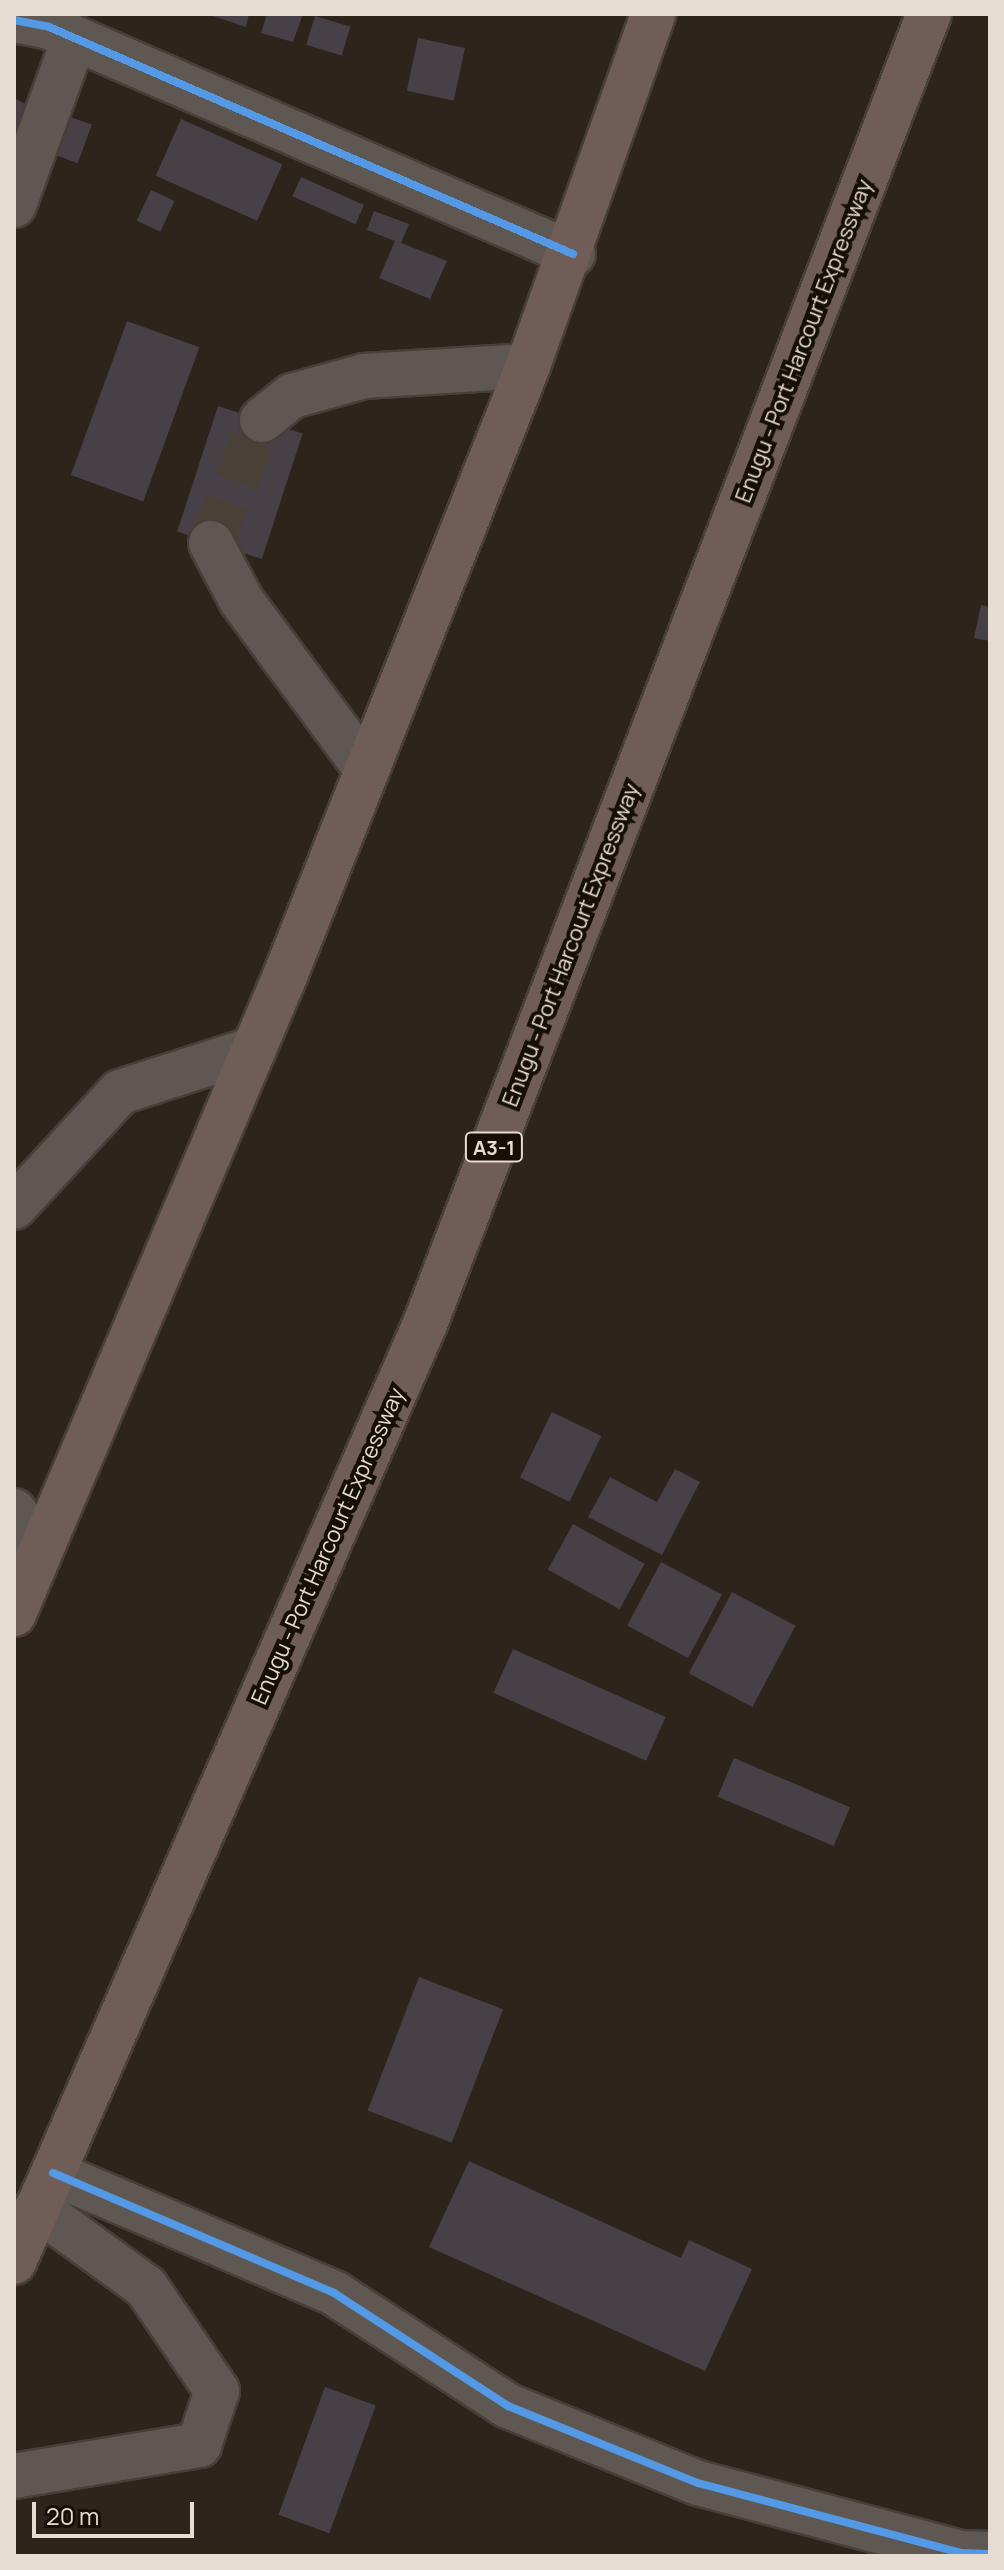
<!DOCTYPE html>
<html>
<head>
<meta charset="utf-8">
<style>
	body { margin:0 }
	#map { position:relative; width:1004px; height:2570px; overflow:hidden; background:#2d241c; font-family:Manrope,sans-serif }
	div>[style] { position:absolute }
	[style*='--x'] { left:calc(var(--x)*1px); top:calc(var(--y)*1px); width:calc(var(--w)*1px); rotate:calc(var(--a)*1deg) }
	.building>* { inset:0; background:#474047; transform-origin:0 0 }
	.minor-tunnel>* { height:44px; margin-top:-22px; transform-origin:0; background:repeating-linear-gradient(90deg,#494037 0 44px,transparent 0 66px) }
	.roads { filter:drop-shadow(2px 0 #473f38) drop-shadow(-2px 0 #473f38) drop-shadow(0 2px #473f38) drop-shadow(0 -2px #473f38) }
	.minor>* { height:44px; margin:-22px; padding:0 22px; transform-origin:22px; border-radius:22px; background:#5f5852 }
	.highway>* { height:44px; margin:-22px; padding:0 22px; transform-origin:22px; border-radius:22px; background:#705d58 }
	.cycleway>* { height:8px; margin:-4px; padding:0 4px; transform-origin:4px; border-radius:4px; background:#5399e6 }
	span { translate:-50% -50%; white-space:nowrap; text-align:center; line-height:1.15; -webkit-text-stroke:8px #160f08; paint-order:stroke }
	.shield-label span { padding:2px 6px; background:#160f08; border:2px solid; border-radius:6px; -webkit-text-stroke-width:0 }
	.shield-label { font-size:20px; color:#e7dcd2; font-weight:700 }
	.street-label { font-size:22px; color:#e7dcd2 }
	.frame { position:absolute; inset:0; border:16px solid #e7dcd2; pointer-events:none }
	.scale { position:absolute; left:32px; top:2502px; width:162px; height:36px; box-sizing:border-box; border:4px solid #e7dcd2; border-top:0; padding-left:10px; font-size:24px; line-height:28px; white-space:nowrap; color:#e7dcd2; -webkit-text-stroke:6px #160f08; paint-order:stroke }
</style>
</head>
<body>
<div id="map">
	<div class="building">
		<div style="clip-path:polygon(207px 14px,249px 14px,246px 27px)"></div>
		<div style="clip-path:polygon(267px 14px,303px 14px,293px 42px,261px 33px)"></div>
		<div style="left:315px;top:16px;width:37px;height:30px;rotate:17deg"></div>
		<div style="left:418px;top:38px;width:48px;height:54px;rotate:12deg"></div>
		<div style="clip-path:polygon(14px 98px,41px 112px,26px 140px,14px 133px)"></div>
		<div style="left:57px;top:112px;width:37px;height:41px;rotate:20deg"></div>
		<div style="left:181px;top:119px;width:111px;height:62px;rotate:24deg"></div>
		<div style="left:301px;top:177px;width:69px;height:21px;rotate:24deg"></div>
		<div style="left:151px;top:190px;width:26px;height:34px;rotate:25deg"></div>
		<div style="clip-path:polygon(374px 211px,409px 224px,401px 243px,447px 261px,430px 299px,379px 278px,395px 241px,367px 230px)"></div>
		<div style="left:127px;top:321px;width:77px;height:164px;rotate:20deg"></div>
		<div style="left:218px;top:406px;width:89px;height:132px;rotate:18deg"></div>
		<div style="clip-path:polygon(981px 605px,990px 607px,990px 641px,974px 638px)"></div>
		<div style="left:552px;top:1412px;width:55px;height:73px;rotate:26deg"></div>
		<div style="clip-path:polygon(675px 1469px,700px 1482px,662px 1555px,588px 1517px,610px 1477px,657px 1502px)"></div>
		<div style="left:573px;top:1524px;width:82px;height:52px;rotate:29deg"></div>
		<div style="left:661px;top:1562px;width:69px;height:72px;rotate:28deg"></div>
		<div style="left:732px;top:1592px;width:72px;height:92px;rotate:28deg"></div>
		<div style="left:513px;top:1649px;width:167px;height:48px;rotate:24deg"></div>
		<div style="left:734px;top:1758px;width:126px;height:42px;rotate:23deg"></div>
		<div style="left:419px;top:1977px;width:90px;height:143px;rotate:21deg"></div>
		<div style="clip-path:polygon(469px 2161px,681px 2258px,689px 2240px,752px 2269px,705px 2371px,429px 2247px)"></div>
		<div style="left:325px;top:2387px;width:54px;height:136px;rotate:20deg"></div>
	</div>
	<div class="minor-tunnel">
		<div style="--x:211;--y:543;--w:133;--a:-67.5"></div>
	</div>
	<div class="roads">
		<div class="minor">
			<div style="--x:14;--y:20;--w:36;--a:11"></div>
			<div style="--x:49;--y:27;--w:571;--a:23.42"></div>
			<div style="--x:14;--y:205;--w:177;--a:-70.1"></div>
			<div style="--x:262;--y:420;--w:38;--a:-39"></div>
			<div style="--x:292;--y:396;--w:75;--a:-15.5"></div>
			<div style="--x:364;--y:376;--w:164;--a:-3.5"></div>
			<div style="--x:211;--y:543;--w:64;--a:62.2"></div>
			<div style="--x:241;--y:600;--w:212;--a:53.5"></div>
			<div style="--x:14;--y:1207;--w:156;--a:-47.3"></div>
			<div style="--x:120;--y:1092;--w:141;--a:-17.8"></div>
			<div style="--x:14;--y:1511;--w:47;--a:55.3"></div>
			<div style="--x:53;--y:2173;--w:306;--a:23.1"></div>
			<div style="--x:334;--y:2293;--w:207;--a:33"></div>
			<div style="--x:508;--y:2406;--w:205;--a:22.1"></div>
			<div style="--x:698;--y:2483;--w:272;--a:14.9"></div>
			<div style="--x:961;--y:2553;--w:29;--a:2"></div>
			<div style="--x:14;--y:2476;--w:188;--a:-9.5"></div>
			<div style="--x:199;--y:2445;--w:57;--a:-71.6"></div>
			<div style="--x:217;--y:2391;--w:126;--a:-124.3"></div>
			<div style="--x:146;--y:2287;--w:135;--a:-144.1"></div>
		</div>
		<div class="highway">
			<div style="--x:14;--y:1614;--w:693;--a:-66.99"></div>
			<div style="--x:285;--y:976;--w:657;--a:-68.28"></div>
			<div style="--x:528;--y:366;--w:374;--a:-70.4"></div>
			<div style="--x:14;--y:2262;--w:1024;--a:-66.34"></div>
			<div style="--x:425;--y:1324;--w:1404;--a:-68.96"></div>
		</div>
	</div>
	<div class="cycleway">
		<div style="--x:14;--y:20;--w:36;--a:11"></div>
		<div style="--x:49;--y:27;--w:571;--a:23.42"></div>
		<div style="--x:53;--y:2173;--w:306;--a:23.1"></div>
		<div style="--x:334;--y:2293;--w:207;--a:33"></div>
		<div style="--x:508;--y:2406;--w:205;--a:22.1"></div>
		<div style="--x:698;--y:2483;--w:272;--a:14.9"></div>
		<div style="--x:961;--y:2553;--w:29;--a:2"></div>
	</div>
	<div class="shield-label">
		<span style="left:494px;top:1147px">A3-1</span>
	</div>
	<div class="street-label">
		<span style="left:804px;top:341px;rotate:-69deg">Enugu - Port Harcourt Expressway</span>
		<span style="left:571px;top:945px;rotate:-69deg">Enugu - Port Harcourt Expressway</span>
		<span style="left:328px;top:1546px;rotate:-66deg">Enugu - Port Harcourt Expressway</span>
	</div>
	<div class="frame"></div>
	<div class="scale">20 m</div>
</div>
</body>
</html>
